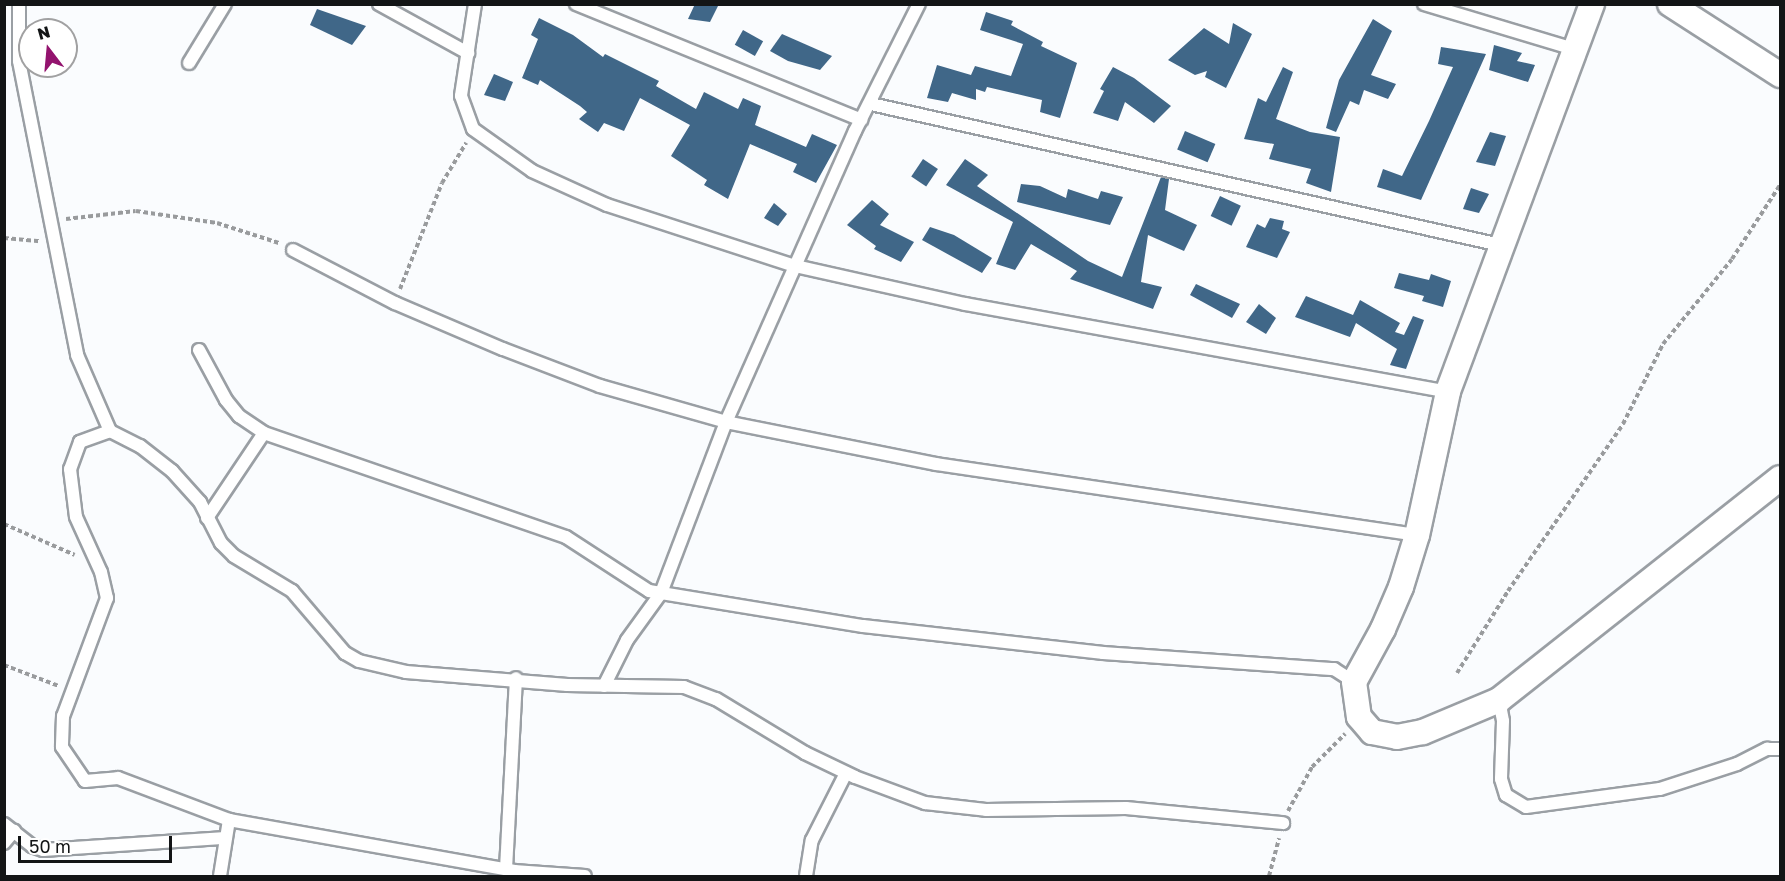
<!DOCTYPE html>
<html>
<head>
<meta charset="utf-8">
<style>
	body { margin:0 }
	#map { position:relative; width:1785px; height:881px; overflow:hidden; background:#fafcfe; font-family:"Golos Text",sans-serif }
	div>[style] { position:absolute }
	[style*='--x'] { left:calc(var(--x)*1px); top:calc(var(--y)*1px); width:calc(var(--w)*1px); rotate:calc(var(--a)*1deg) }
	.building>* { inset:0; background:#406788; transform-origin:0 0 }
	.path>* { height:4px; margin-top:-2px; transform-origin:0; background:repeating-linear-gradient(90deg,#999b9d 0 4.5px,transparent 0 7.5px) }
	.roads { filter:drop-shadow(2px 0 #9a9fa4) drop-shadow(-2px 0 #9a9fa4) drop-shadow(0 2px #9a9fa4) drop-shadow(0 -2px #9a9fa4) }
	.service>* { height:12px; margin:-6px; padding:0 6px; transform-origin:6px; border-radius:6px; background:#fff }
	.minor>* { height:24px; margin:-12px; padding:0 12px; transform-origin:12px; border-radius:12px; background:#fff }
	span { translate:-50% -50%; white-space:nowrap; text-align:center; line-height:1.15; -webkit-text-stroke:6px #fff; paint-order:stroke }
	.frame { position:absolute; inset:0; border:6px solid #131516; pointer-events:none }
	.north { position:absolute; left:18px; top:18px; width:60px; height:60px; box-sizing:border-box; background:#fff; border:2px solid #a1a1a2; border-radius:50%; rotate:344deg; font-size:16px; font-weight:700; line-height:24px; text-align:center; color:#131516 }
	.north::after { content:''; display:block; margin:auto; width:21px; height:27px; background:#93136e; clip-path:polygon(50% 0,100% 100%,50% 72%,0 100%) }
	.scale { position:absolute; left:18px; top:836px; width:154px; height:27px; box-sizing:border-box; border:3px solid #131516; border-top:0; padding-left:8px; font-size:18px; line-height:21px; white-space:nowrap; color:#131516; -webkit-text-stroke:4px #fff; paint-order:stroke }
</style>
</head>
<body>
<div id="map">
	<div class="building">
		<div style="clip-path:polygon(695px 4px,719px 4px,710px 22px,688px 19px)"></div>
		<div style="clip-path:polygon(317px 9px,366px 26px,352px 45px,310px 25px)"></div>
		<div style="clip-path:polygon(986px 12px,1013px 21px,1011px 25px,1043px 42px,1041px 46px,1077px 63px,1060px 118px,1040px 112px,1042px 100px,987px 87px,985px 92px,976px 89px,976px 100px,952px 93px,948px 102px,927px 98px,937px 65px,971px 75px,975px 66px,1011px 76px,1023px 44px,980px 30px)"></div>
		<div style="clip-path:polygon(539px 18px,573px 35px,603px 57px,605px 54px,659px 81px,656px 86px,696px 109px,704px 92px,738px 109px,743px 98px,761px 106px,755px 125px,806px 147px,812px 134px,837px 145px,816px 183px,793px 172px,797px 164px,750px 144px,728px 199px,704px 185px,707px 180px,671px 156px,690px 125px,640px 98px,624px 131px,604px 123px,598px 132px,579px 119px,587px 112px,580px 106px,540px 80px,538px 85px,522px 78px,538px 39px,531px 35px)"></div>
		<div style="clip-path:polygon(1373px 19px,1392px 31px,1371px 75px,1396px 84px,1388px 99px,1364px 90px,1359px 105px,1350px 101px,1336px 132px,1326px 128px,1339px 80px)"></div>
		<div style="clip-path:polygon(1233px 23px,1252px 34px,1226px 88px,1205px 77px,1207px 71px,1195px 75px,1168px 60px,1204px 28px,1229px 44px)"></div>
		<div style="left:743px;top:30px;width:23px;height:17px;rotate:29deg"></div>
		<div style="clip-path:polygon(782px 34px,832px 56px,820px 70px,788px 61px,770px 51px)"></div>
		<div style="clip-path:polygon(1494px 45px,1522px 53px,1517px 61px,1535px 65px,1528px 82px,1489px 70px)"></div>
		<div style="clip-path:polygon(1441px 47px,1486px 54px,1421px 200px,1377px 187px,1383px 169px,1402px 176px,1429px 121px,1453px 67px,1438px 64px)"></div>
		<div style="clip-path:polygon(1113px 67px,1134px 78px,1171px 106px,1154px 123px,1125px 102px,1118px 121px,1093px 113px,1104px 91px,1100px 89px)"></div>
		<div style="clip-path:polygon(1283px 67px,1293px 72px,1276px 119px,1310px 132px,1340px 137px,1331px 192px,1306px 183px,1311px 169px,1269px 159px,1274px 144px,1244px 139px,1258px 98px,1266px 102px)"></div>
		<div style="clip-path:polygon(494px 74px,513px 82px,505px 101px,484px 95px)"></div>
		<div style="left:1185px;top:131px;width:33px;height:20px;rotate:23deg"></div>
		<div style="clip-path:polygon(1490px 132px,1506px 136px,1495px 166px,1476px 162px)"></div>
		<div style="left:923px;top:159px;width:18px;height:21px;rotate:34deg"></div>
		<div style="clip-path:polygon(965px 159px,988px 175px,977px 186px,1088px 261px,1122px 277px,1161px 177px,1169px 179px,1165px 210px,1197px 225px,1184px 251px,1148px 235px,1141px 282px,1162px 287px,1153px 309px,1070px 279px,1077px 271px,1031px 244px,1015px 270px,996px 264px,1013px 222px,946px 185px)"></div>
		<div style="clip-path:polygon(1021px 184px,1040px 186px,1066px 198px,1068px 189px,1098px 199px,1101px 191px,1123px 197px,1110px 225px,1017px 202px)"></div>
		<div style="clip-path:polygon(1471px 188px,1489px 194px,1479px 213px,1463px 209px)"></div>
		<div style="left:1220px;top:196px;width:23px;height:22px;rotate:25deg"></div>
		<div style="clip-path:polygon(872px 200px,889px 214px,880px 225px,914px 242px,901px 262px,874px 249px,876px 246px,847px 225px)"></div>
		<div style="clip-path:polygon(774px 203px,787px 214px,778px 226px,764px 218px)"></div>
		<div style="clip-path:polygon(1270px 218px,1284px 221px,1282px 229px,1290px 232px,1277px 258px,1246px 247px,1257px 224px,1265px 228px)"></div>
		<div style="clip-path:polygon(930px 227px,954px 235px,992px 258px,982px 273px,922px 240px)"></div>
		<div style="clip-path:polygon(1399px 273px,1429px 280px,1431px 274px,1451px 281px,1443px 307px,1422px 301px,1424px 296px,1394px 288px)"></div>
		<div style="clip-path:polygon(1196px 284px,1240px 304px,1232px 318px,1190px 295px)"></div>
		<div style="clip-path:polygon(1306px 296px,1353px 315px,1360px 300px,1400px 323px,1395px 332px,1404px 335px,1413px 316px,1424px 320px,1406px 369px,1390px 365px,1397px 349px,1356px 323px,1350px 337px,1295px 317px)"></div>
		<div style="clip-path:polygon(1259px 304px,1276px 318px,1266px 334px,1246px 322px)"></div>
	</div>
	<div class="path">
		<div style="--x:66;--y:219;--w:70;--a:-6.5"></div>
		<div style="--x:136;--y:211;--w:82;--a:8.4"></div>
		<div style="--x:217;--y:223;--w:65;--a:17.9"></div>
		<div style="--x:4;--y:238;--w:36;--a:5"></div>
		<div style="--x:400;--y:289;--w:114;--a:-68.4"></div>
		<div style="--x:442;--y:183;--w:47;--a:-59"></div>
		<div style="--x:4;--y:524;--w:77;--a:23.6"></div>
		<div style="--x:4;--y:665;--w:59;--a:20.9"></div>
		<div style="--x:1457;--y:673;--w:97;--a:-58.1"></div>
		<div style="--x:1508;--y:591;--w:203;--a:-55.4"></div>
		<div style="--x:1623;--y:424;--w:89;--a:-63.4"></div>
		<div style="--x:1663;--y:344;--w:109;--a:-50.9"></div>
		<div style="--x:1732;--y:259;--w:88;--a:-57"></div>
		<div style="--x:1288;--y:811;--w:50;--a:-61.4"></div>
		<div style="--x:1312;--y:767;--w:47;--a:-45"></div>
		<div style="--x:1269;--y:876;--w:39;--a:-75"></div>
	</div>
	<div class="roads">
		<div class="service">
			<div style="--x:19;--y:4;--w:57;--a:90"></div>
			<div style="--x:19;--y:61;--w:300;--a:78.8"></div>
			<div style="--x:77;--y:355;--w:83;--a:66.5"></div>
			<div style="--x:110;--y:431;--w:34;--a:27"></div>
			<div style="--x:140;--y:446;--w:41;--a:38"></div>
			<div style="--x:172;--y:471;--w:42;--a:47.9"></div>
			<div style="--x:200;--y:502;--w:46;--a:62.9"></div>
			<div style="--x:221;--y:543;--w:18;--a:45"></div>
			<div style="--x:234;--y:556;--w:68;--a:31.1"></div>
			<div style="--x:292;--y:591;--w:82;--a:49.5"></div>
			<div style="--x:345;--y:653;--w:16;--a:30"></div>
			<div style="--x:359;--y:661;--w:48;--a:13.2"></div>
			<div style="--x:406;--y:672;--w:162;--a:4.6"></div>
			<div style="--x:567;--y:685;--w:117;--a:1"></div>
			<div style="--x:684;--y:687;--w:34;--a:21"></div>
			<div style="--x:716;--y:699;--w:104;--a:31.2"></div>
			<div style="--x:805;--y:753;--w:55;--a:25.6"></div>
			<div style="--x:855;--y:777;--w:75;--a:20.4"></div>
			<div style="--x:925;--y:803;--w:61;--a:6.5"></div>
			<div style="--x:986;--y:810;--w:140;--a:-0.8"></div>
			<div style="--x:1126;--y:808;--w:158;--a:5.5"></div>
			<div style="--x:379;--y:4;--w:102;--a:28.8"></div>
			<div style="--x:475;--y:4;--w:93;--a:98.7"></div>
			<div style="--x:461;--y:96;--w:35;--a:70"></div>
			<div style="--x:473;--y:129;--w:72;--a:35.4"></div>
			<div style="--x:532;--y:171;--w:82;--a:24.4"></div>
			<div style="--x:607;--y:205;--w:198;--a:18"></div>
			<div style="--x:795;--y:266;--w:174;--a:12.6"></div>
			<div style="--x:965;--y:304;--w:491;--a:10.3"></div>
			<div style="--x:576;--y:4;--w:308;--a:22.1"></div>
			<div style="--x:1424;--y:4;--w:160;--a:16.7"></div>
			<div style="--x:189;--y:63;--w:69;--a:-58.6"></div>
			<div style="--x:871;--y:104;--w:645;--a:12.63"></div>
			<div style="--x:293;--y:250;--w:115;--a:27.5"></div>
			<div style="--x:395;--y:303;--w:117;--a:23.1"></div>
			<div style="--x:503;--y:349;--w:104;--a:20.9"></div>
			<div style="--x:600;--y:386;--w:131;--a:15.9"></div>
			<div style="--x:726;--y:422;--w:214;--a:11.3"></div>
			<div style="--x:936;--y:464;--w:486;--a:8.4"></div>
			<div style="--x:199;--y:350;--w:57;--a:61.6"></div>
			<div style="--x:226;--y:400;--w:21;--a:51"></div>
			<div style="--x:239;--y:416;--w:30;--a:34"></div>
			<div style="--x:264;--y:433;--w:319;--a:19"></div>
			<div style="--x:566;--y:537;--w:99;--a:33"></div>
			<div style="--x:649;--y:591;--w:217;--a:9.3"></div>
			<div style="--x:863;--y:626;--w:242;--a:6.4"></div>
			<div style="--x:1103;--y:653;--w:232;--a:4"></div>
			<div style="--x:1334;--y:669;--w:24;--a:33"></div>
			<div style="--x:110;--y:431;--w:32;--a:160"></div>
			<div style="--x:80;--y:442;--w:29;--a:110"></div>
			<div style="--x:70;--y:469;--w:48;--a:82.9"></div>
			<div style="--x:76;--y:517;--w:60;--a:65.6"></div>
			<div style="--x:101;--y:572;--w:27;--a:77"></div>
			<div style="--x:107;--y:598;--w:126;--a:110.4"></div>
			<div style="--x:63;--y:716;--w:31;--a:92"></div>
			<div style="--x:62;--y:747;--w:41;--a:55.9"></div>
			<div style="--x:85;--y:781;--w:33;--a:-5"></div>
			<div style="--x:118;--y:778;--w:119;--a:20.7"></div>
			<div style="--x:207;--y:518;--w:102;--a:-56.2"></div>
			<div style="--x:604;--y:686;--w:51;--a:-63.4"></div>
			<div style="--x:627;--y:640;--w:58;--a:-54.1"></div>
			<div style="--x:661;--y:593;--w:183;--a:-69.2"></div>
			<div style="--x:726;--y:422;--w:318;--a:-66.1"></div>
			<div style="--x:855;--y:131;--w:142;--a:-63.3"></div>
			<div style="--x:1499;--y:700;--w:21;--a:79"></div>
			<div style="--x:1503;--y:721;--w:58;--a:92"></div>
			<div style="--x:1501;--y:779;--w:17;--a:73"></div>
			<div style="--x:1506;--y:795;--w:23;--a:31"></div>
			<div style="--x:1526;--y:807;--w:135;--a:-7.7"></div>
			<div style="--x:1660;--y:789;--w:81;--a:-18"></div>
			<div style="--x:1737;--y:764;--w:34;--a:-27"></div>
			<div style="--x:1767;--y:749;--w:13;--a:0"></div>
			<div style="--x:4;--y:824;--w:36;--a:38"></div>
			<div style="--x:32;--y:846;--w:12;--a:20"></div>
			<div style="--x:43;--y:850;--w:183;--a:-3.8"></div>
			<div style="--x:4;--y:843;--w:16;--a:-50"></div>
			<div style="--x:506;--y:869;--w:191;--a:-87"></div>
			<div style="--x:220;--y:876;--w:57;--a:-80.9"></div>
			<div style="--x:229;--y:820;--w:290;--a:10.1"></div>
			<div style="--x:514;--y:871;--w:71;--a:4"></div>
			<div style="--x:806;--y:876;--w:36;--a:-81"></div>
			<div style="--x:812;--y:840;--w:75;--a:-63.1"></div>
		</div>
		<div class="minor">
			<div style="--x:1592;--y:4;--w:414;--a:110.4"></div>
			<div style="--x:1448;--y:392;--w:146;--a:102.2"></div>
			<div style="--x:1417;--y:535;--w:54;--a:107.1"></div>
			<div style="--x:1401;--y:587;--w:46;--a:113.2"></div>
			<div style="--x:1383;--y:629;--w:60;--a:118.7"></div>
			<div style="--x:1354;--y:682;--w:35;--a:82"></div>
			<div style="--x:1359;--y:717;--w:20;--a:49"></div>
			<div style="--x:1372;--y:732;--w:25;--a:11"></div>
			<div style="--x:1397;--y:737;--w:26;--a:-11"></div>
			<div style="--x:1423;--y:732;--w:82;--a:-22.8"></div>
			<div style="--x:1499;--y:700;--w:358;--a:-38.3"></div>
			<div style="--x:1670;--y:4;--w:131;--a:32.8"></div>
		</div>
	</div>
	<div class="frame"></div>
	<div class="north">N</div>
	<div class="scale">50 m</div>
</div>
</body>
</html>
